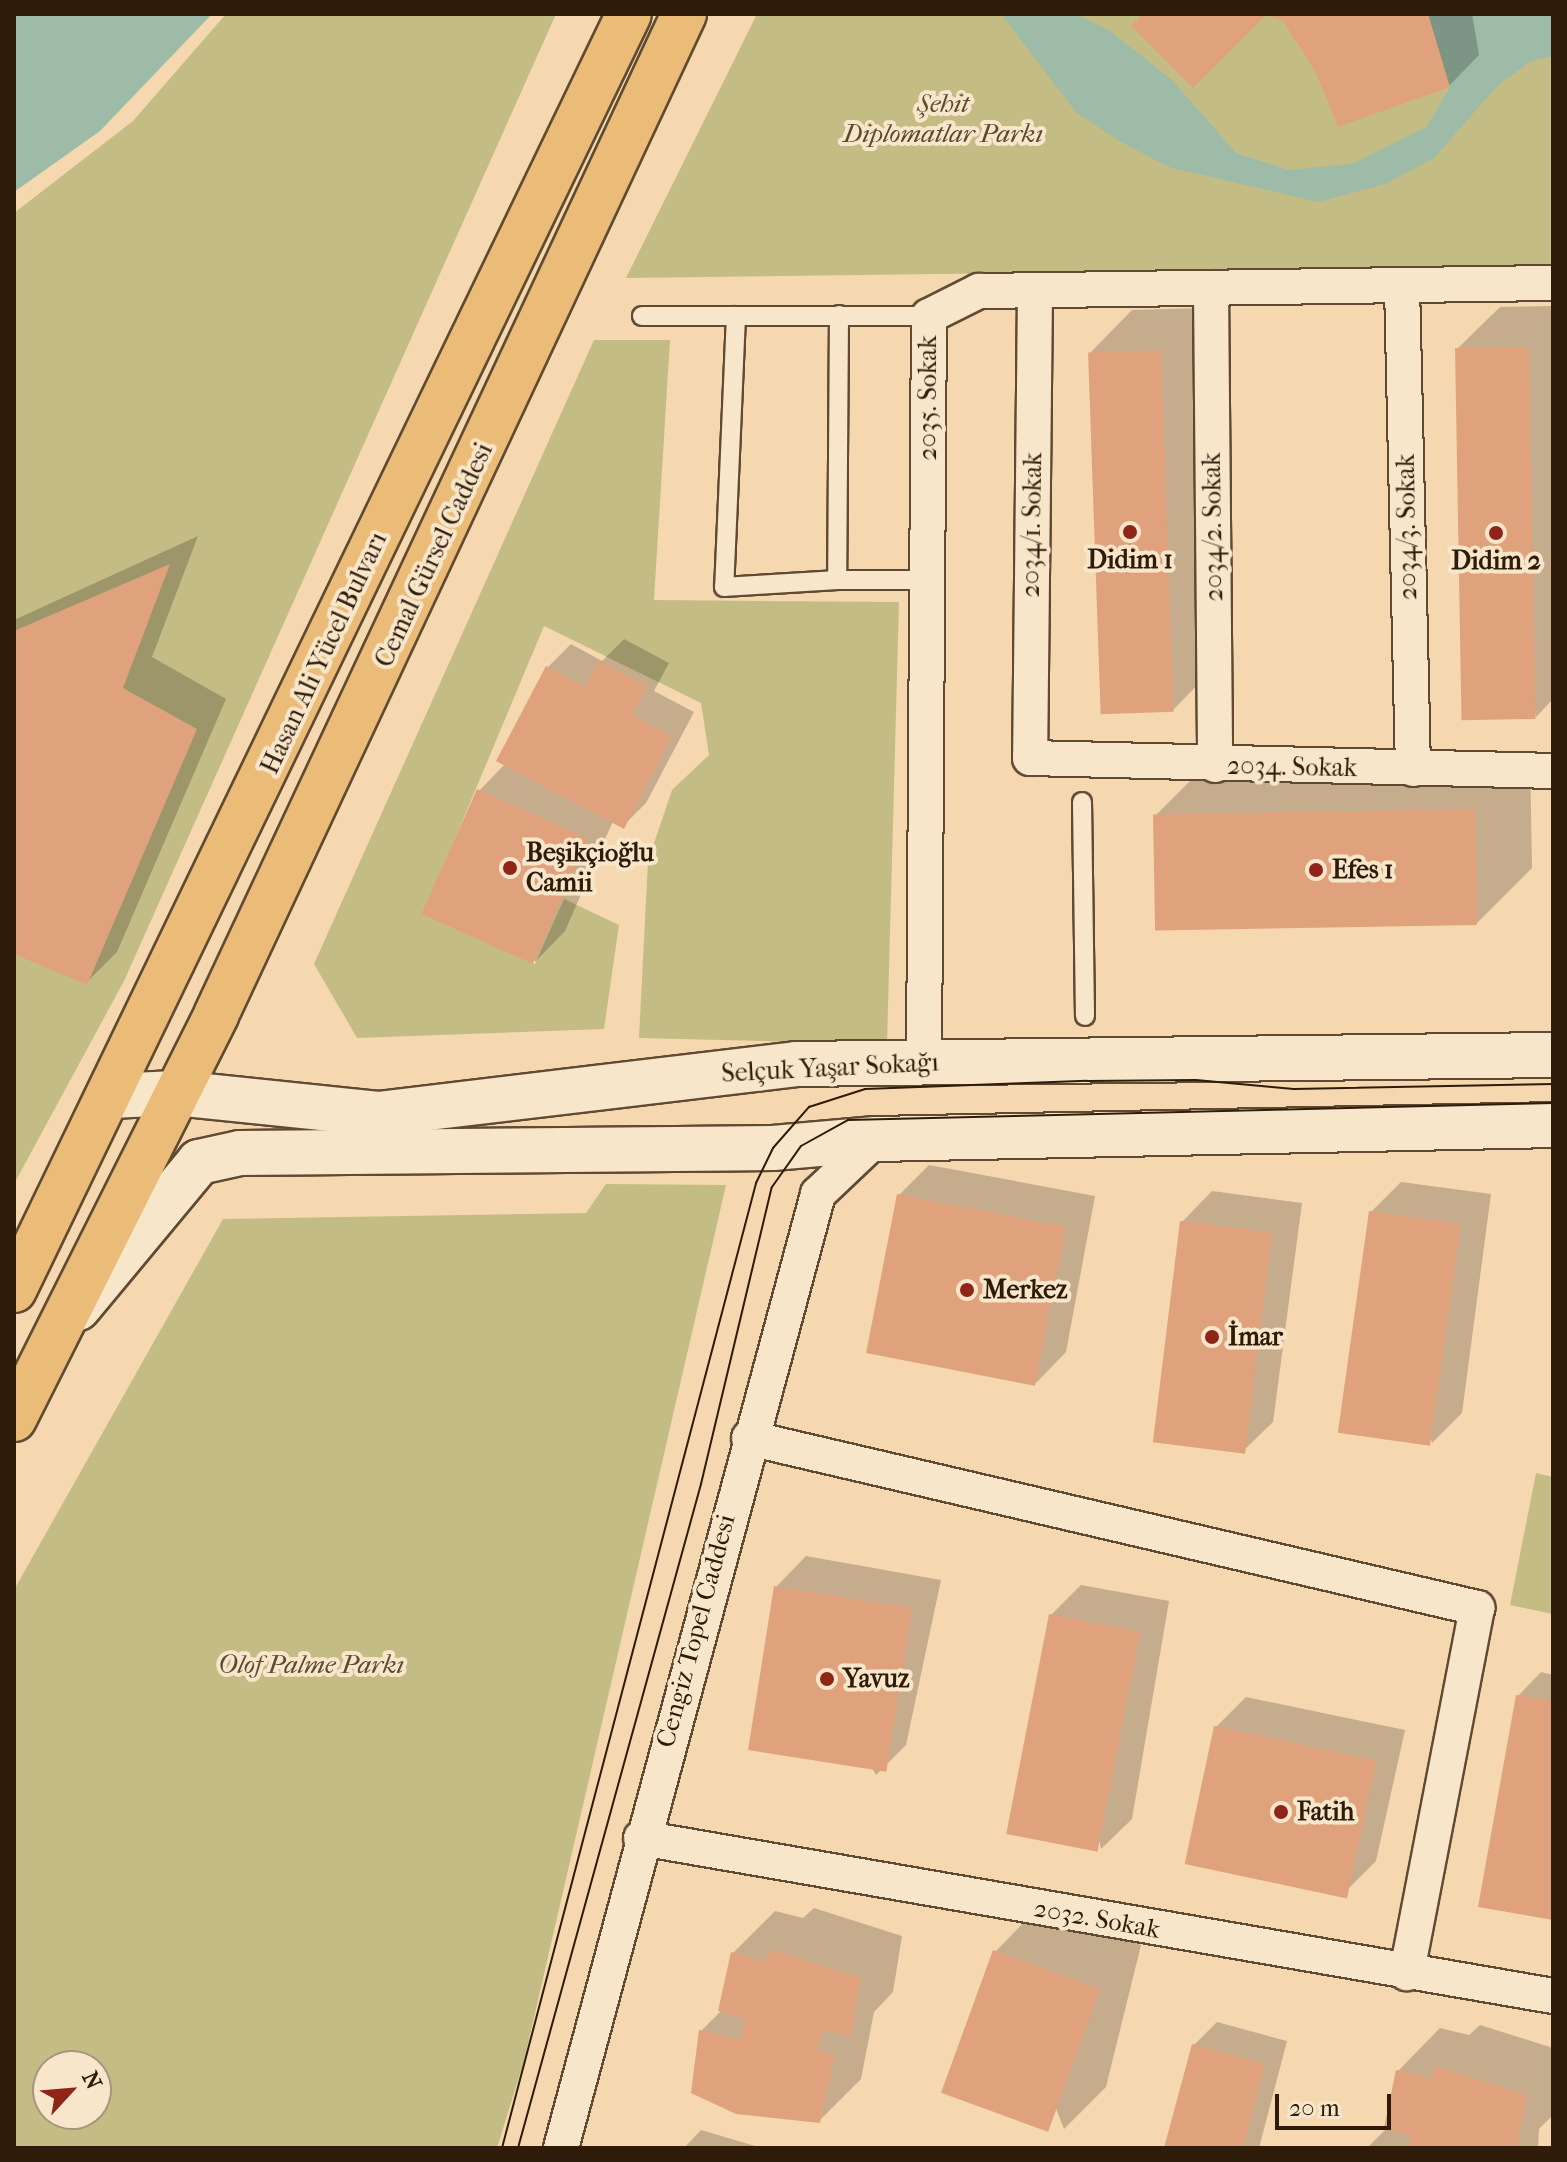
<!DOCTYPE html>
<html>
<head>
<meta charset="utf-8">
<style>
	body { margin:0 }
	#map { position:relative; width:1567px; height:2162px; overflow:hidden; background:#f5d8af; font-family:"IM FELL French Canon",serif }
	div>[style] { position:absolute }
	[style*='--x'] { left:calc(var(--x)*1px); top:calc(var(--y)*1px); width:calc(var(--w)*1px); rotate:calc(var(--a)*1deg) }
	.green>* { inset:0; background:#c4bc85 }
	.water>* { inset:0; background:#9dbba6 }
	.shadow>* { inset:0; background:#0003 }
	.building>* { inset:0; background:#e0a27d; transform-origin:0 0 }
	.roads { filter:drop-shadow(2px 0 #604a32) drop-shadow(-2px 0 #604a32) drop-shadow(0 2px #604a32) drop-shadow(0 -2px #604a32) }
	.lane>* { height:18px; margin:-9px; padding:0 9px; transform-origin:9px; border-radius:9px; background:#f8e6cb }
	.street>* { height:34px; margin:-17px; padding:0 17px; transform-origin:17px; border-radius:17px; background:#f8e6cb }
	.secondary>* { height:44px; margin:-22px; padding:0 22px; transform-origin:22px; border-radius:22px; background:#f8e6cb }
	.primary>* { height:44px; margin:-22px; padding:0 22px; transform-origin:22px; border-radius:22px; background:#eabc78 }
	.tram>* { height:2px; margin:-1px; padding:0 1px; transform-origin:1px; border-radius:1px; background:#2e1b09 }
	.dots>* { width:22px; height:22px; translate:-50% -50%; box-sizing:border-box; border:4px solid #f8e6cb; border-radius:50% }
	span { translate:-50% -50%; white-space:nowrap; text-align:center; line-height:1.15; -webkit-text-stroke:8px #f8e6cb; paint-order:stroke }
	.park-label { font-size:26px; color:#5b4b2e; font-style:italic }
	.street-label { font-size:26px; color:#2e1b09 }
	.poi-label { font-size:26px; color:#2e1b09; font-weight:700 }
	.left { translate:0 -50%; text-align:left }
	.frame { position:absolute; inset:0; border:16px solid #2e1b09; pointer-events:none }
	.north { position:absolute; left:32px; top:2050px; width:80px; height:80px; box-sizing:border-box; background:#f8e6cb; border:2px solid #a7957d; border-radius:50%; rotate:64deg; font-size:22px; font-weight:700; line-height:32px; text-align:center; color:#2e1b09 }
	.north::after { content:''; display:block; margin:auto; width:28px; height:36px; background:#8f2418; clip-path:polygon(50% 0,100% 100%,50% 72%,0 100%) }
	.scale { position:absolute; left:1275px; top:2094px; width:116px; height:36px; box-sizing:border-box; border:4px solid #2e1b09; border-top:0; padding-left:10px; font-size:24px; line-height:28px; white-space:nowrap; color:#2e1b09; -webkit-text-stroke:6px #f8e6cb; paint-order:stroke }
</style>
</head>
<body>
<div id="map">
	<div class="green">
		<div style="clip-path:polygon(226px 14px,556px 14px,124px 981px,14px 1184px,14px 213px,133px 121px)"></div>
		<div style="clip-path:polygon(757px 14px,1553px 14px,1553px 266px,626px 278px)"></div>
		<div style="clip-path:polygon(594px 340px,670px 340px,654px 600px,899px 602px,887px 1044px,639px 1038px,648px 861px,672px 790px,709px 755px,701px 703px,544px 626px,423px 915px,535px 964px,564px 899px,619px 925px,604px 1029px,357px 1038px,314px 964px)"></div>
		<div style="clip-path:polygon(evenodd,606px 1184px,726px 1185px,524px 2061px,497px 2148px,14px 2148px,14px 1590px,223px 1219px,586px 1213px,606px 1184px,48px 2066px,96px 2066px,96px 2114px,48px 2114px,48px 2066px)"></div>
		<div style="clip-path:polygon(1536px 1473px,1553px 1477px,1553px 1614px,1510px 1605px)"></div>
	</div>
	<div class="water">
		<div style="clip-path:polygon(14px 14px,212px 14px,100px 131px,14px 192px)"></div>
		<div style="clip-path:polygon(1001px 14px,1076px 14px,1109px 30px,1172px 80px,1236px 153px,1288px 170px,1352px 164px,1427px 127px,1450px 87px,1428px 14px,1553px 14px,1553px 56px,1531px 61px,1498px 85px,1434px 158px,1385px 184px,1318px 202px,1169px 167px,1121px 142px,1076px 112px)"></div>
	</div>
	<div class="shadow">
		<div style="clip-path:polygon(1269px 14px,1472px 14px,1479px 55px,1449px 86px,1317px 70px,1284px 19px)"></div>
		<div style="clip-path:polygon(1553px 306px,1553px 699px,1536px 717px,1457px 349px,1500px 307px)"></div>
		<div style="clip-path:polygon(1203px 308px,1214px 668px,1172px 711px,1090px 353px,1132px 310px)"></div>
		<div style="clip-path:polygon(198px 536px,152px 657px,226px 699px,117px 952px,87px 982px,14px 952px,14px 620px)"></div>
		<div style="clip-path:polygon(624px 639px,669px 663px,654px 691px,694px 712px,646px 803px,623px 826px,613px 821px,565px 931px,535px 962px,479px 791px,506px 763px,548px 667px,571px 644px,602px 661px)"></div>
		<div style="clip-path:polygon(1530px 755px,1532px 868px,1477px 923px,1155px 816px,1210px 761px)"></div>
		<div style="clip-path:polygon(929px 1165px,1095px 1196px,1066px 1352px,1036px 1383px,899px 1195px)"></div>
		<div style="clip-path:polygon(1401px 1182px,1491px 1194px,1462px 1413px,1432px 1443px,1371px 1212px)"></div>
		<div style="clip-path:polygon(1212px 1191px,1302px 1203px,1273px 1422px,1242px 1452px,1182px 1222px)"></div>
		<div style="clip-path:polygon(806px 1556px,941px 1580px,906px 1745px,876px 1775px,776px 1587px)"></div>
		<div style="clip-path:polygon(1081px 1585px,1169px 1601px,1132px 1819px,1101px 1849px,1051px 1615px)"></div>
		<div style="clip-path:polygon(1541px 1672px,1553px 1675px,1553px 1918px,1518px 1696px)"></div>
		<div style="clip-path:polygon(1246px 1697px,1405px 1730px,1376px 1861px,1346px 1891px,1216px 1727px)"></div>
		<div style="clip-path:polygon(814px 1908px,902px 1936px,893px 1992px,874px 2012px,861px 2079px,819px 2121px,701px 2031px,720px 2012px,733px 1953px,775px 1911px,803px 1918px)"></div>
		<div style="clip-path:polygon(1037px 1909px,1141px 1945px,1106px 2087px,1064px 2129px,995px 1952px)"></div>
		<div style="clip-path:polygon(1217px 2022px,1287px 2041px,1259px 2148px,1167px 2148px,1194px 2045px)"></div>
		<div style="clip-path:polygon(1480px 2025px,1553px 2048px,1553px 2115px,1539px 2129px,1538px 2148px,1367px 2148px,1386px 2129px,1398px 2071px,1440px 2028px,1469px 2035px)"></div>
		<div style="clip-path:polygon(701px 2130px,762px 2148px,684px 2148px)"></div>
	</div>
	<div class="building">
		<div style="clip-path:polygon(1143px 14px,1428px 14px,1450px 87px,1338px 127px,1315px 71px,1283px 21px,1266px 15px,1193px 88px,1131px 26px)"></div>
		<div style="left:1529px;top:347px;width:372px;height:74px;rotate:89deg"></div>
		<div style="left:1161px;top:350px;width:362px;height:73px;rotate:88deg"></div>
		<div style="clip-path:polygon(170px 564px,123px 688px,197px 729px,87px 985px,14px 954px,14px 631px)"></div>
		<div style="clip-path:polygon(599px 661px,647px 686px,632px 715px,672px 736px,624px 829px,496px 761px,546px 666px,585px 687px)"></div>
		<div style="left:477px;top:789px;width:122px;height:137px;rotate:24deg"></div>
		<div style="left:1475px;top:809px;width:116px;height:322px;rotate:89deg"></div>
		<div style="left:897px;top:1194px;width:172px;height:162px;rotate:11deg"></div>
		<div style="left:1369px;top:1211px;width:93px;height:224px;rotate:8deg"></div>
		<div style="left:1180px;top:1221px;width:93px;height:223px;rotate:7deg"></div>
		<div style="left:774px;top:1586px;width:140px;height:166px;rotate:9deg"></div>
		<div style="left:1049px;top:1614px;width:93px;height:224px;rotate:11deg"></div>
		<div style="clip-path:polygon(1516px 1695px,1553px 1701px,1553px 1920px,1478px 1907px)"></div>
		<div style="left:1214px;top:1726px;width:166px;height:141px;rotate:12deg"></div>
		<div style="clip-path:polygon(770px 1949px,861px 1978px,851px 2037px,823px 2030px,817px 2050px,835px 2055px,820px 2123px,736px 2114px,691px 2093px,699px 2030px,740px 2039px,745px 2019px,718px 2011px,731px 1952px,766px 1961px)"></div>
		<div style="left:993px;top:1950px;width:114px;height:152px;rotate:20deg"></div>
		<div style="clip-path:polygon(1192px 2044px,1265px 2064px,1243px 2148px,1164px 2148px)"></div>
		<div style="clip-path:polygon(1435px 2066px,1527px 2095px,1517px 2148px,1408px 2148px,1411px 2136px,1384px 2128px,1396px 2070px,1432px 2079px)"></div>
	</div>
	<div class="roads">
		<div class="lane">
			<div style="--x:839;--y:315;--w:265;--a:90.4"></div>
			<div style="--x:837;--y:580;--w:90;--a:0"></div>
			<div style="--x:642;--y:316;--w:287;--a:0"></div>
			<div style="--x:736;--y:316;--w:271;--a:92.5"></div>
			<div style="--x:724;--y:587;--w:113;--a:-3.5"></div>
			<div style="--x:1082;--y:802;--w:214;--a:89.2"></div>
		</div>
		<div class="street">
			<div style="--x:1402;--y:285;--w:484;--a:88.7"></div>
			<div style="--x:1211;--y:288;--w:477;--a:89.5"></div>
			<div style="--x:1035;--y:292;--w:466;--a:90.6"></div>
			<div style="--x:1030;--y:758;--w:523;--a:1.42"></div>
			<div style="--x:924;--y:1061;--w:745;--a:-89.62"></div>
			<div style="--x:929;--y:316;--w:56;--a:-26.6"></div>
			<div style="--x:979;--y:291;--w:574;--a:-0.8"></div>
			<div style="--x:749;--y:1438;--w:748;--a:13.14"></div>
			<div style="--x:1477;--y:1608;--w:372;--a:100.9"></div>
			<div style="--x:641;--y:1838;--w:926;--a:9.83"></div>
			<div style="--x:561;--y:2148;--w:988;--a:-74.92"></div>
			<div style="--x:818;--y:1194;--w:80;--a:-43.5"></div>
		</div>
		<div class="secondary">
			<div style="--x:111;--y:1096;--w:65;--a:-2.6"></div>
			<div style="--x:176;--y:1093;--w:203;--a:5.9"></div>
			<div style="--x:378;--y:1114;--w:421;--a:-6.8"></div>
			<div style="--x:796;--y:1064;--w:757;--a:-0.68"></div>
			<div style="--x:78;--y:1308;--w:190;--a:-50.3"></div>
			<div style="--x:199;--y:1162;--w:42;--a:-12.4"></div>
			<div style="--x:240;--y:1153;--w:533;--a:-0.54"></div>
			<div style="--x:773;--y:1148;--w:103;--a:-5"></div>
			<div style="--x:876;--y:1139;--w:677;--a:-1.18"></div>
		</div>
		<div class="primary">
			<div style="--x:14;--y:1290;--w:1416;--a:-64.27"></div>
			<div style="--x:14;--y:1419;--w:452;--a:-63.4"></div>
			<div style="--x:216;--y:1015;--w:1105;--a:-64.94"></div>
		</div>
	</div>
	<div class="tram">
		<div style="--x:502;--y:2148;--w:998;--a:-75.25"></div>
		<div style="--x:756;--y:1183;--w:39;--a:-64"></div>
		<div style="--x:773;--y:1148;--w:55;--a:-48.7"></div>
		<div style="--x:809;--y:1107;--w:59;--a:-17.8"></div>
		<div style="--x:865;--y:1089;--w:222;--a:-2.1"></div>
		<div style="--x:1087;--y:1081;--w:109;--a:-0.5"></div>
		<div style="--x:1196;--y:1080;--w:98;--a:5.2"></div>
		<div style="--x:1294;--y:1089;--w:259;--a:-1.1"></div>
		<div style="--x:518;--y:2148;--w:689;--a:-74.59"></div>
		<div style="--x:701;--y:1484;--w:305;--a:-76.6"></div>
		<div style="--x:772;--y:1187;--w:50;--a:-54.7"></div>
		<div style="--x:801;--y:1146;--w:54;--a:-29"></div>
		<div style="--x:848;--y:1120;--w:705;--a:-1.38"></div>
	</div>
	<div class="dots">
		<div style="left:1130px;top:532px;background:#8f2418"></div>
		<div style="left:1496px;top:533px;background:#8f2418"></div>
		<div style="left:510px;top:868px;background:#8f2418"></div>
		<div style="left:1316px;top:870px;background:#8f2418"></div>
		<div style="left:967px;top:1290px;background:#8f2418"></div>
		<div style="left:1212px;top:1337px;background:#8f2418"></div>
		<div style="left:827px;top:1679px;background:#8f2418"></div>
		<div style="left:1281px;top:1812px;background:#8f2418"></div>
	</div>
	<div class="park-label">
		<span style="left:943px;top:119px">Şehit<br>Diplomatlar Parkı</span>
		<span style="left:311px;top:1665px">Olof Palme Parkı</span>
	</div>
	<div class="street-label">
		<span style="left:928px;top:398px;rotate:-90deg">2035. Sokak</span>
		<span style="left:1032px;top:525px;rotate:-89deg">2034/1. Sokak</span>
		<span style="left:1213px;top:527px;rotate:-91deg">2034/2. Sokak</span>
		<span style="left:1407px;top:527px;rotate:-91deg">2034/3. Sokak</span>
		<span style="left:434px;top:555px;rotate:-65deg">Cemal Gürsel Caddesi</span>
		<span style="left:324px;top:653px;rotate:-65deg">Hasan Ali Yücel Bulvarı</span>
		<span style="left:1292px;top:767px;rotate:1deg">2034. Sokak</span>
		<span style="left:830px;top:1068px;rotate:-3deg">Selçuk Yaşar Sokağı</span>
		<span style="left:696px;top:1631px;rotate:-75deg">Cengiz Topel Caddesi</span>
		<span style="left:1097px;top:1919px;rotate:10deg">2032. Sokak</span>
	</div>
	<div class="poi-label">
		<span style="left:1130px;top:560px">Didim 1</span>
		<span style="left:1496px;top:561px">Didim 2</span>
		<span class="left" style="left:526px;top:868px">Beşikçioğlu<br>Camii</span>
		<span class="left" style="left:1332px;top:870px">Efes 1</span>
		<span class="left" style="left:983px;top:1290px">Merkez</span>
		<span class="left" style="left:1228px;top:1337px">İmar</span>
		<span class="left" style="left:843px;top:1679px">Yavuz</span>
		<span class="left" style="left:1297px;top:1812px">Fatih</span>
	</div>
	<div class="frame"></div>
	<div class="north">N</div>
	<div class="scale">20 m</div>
</div>
</body>
</html>
